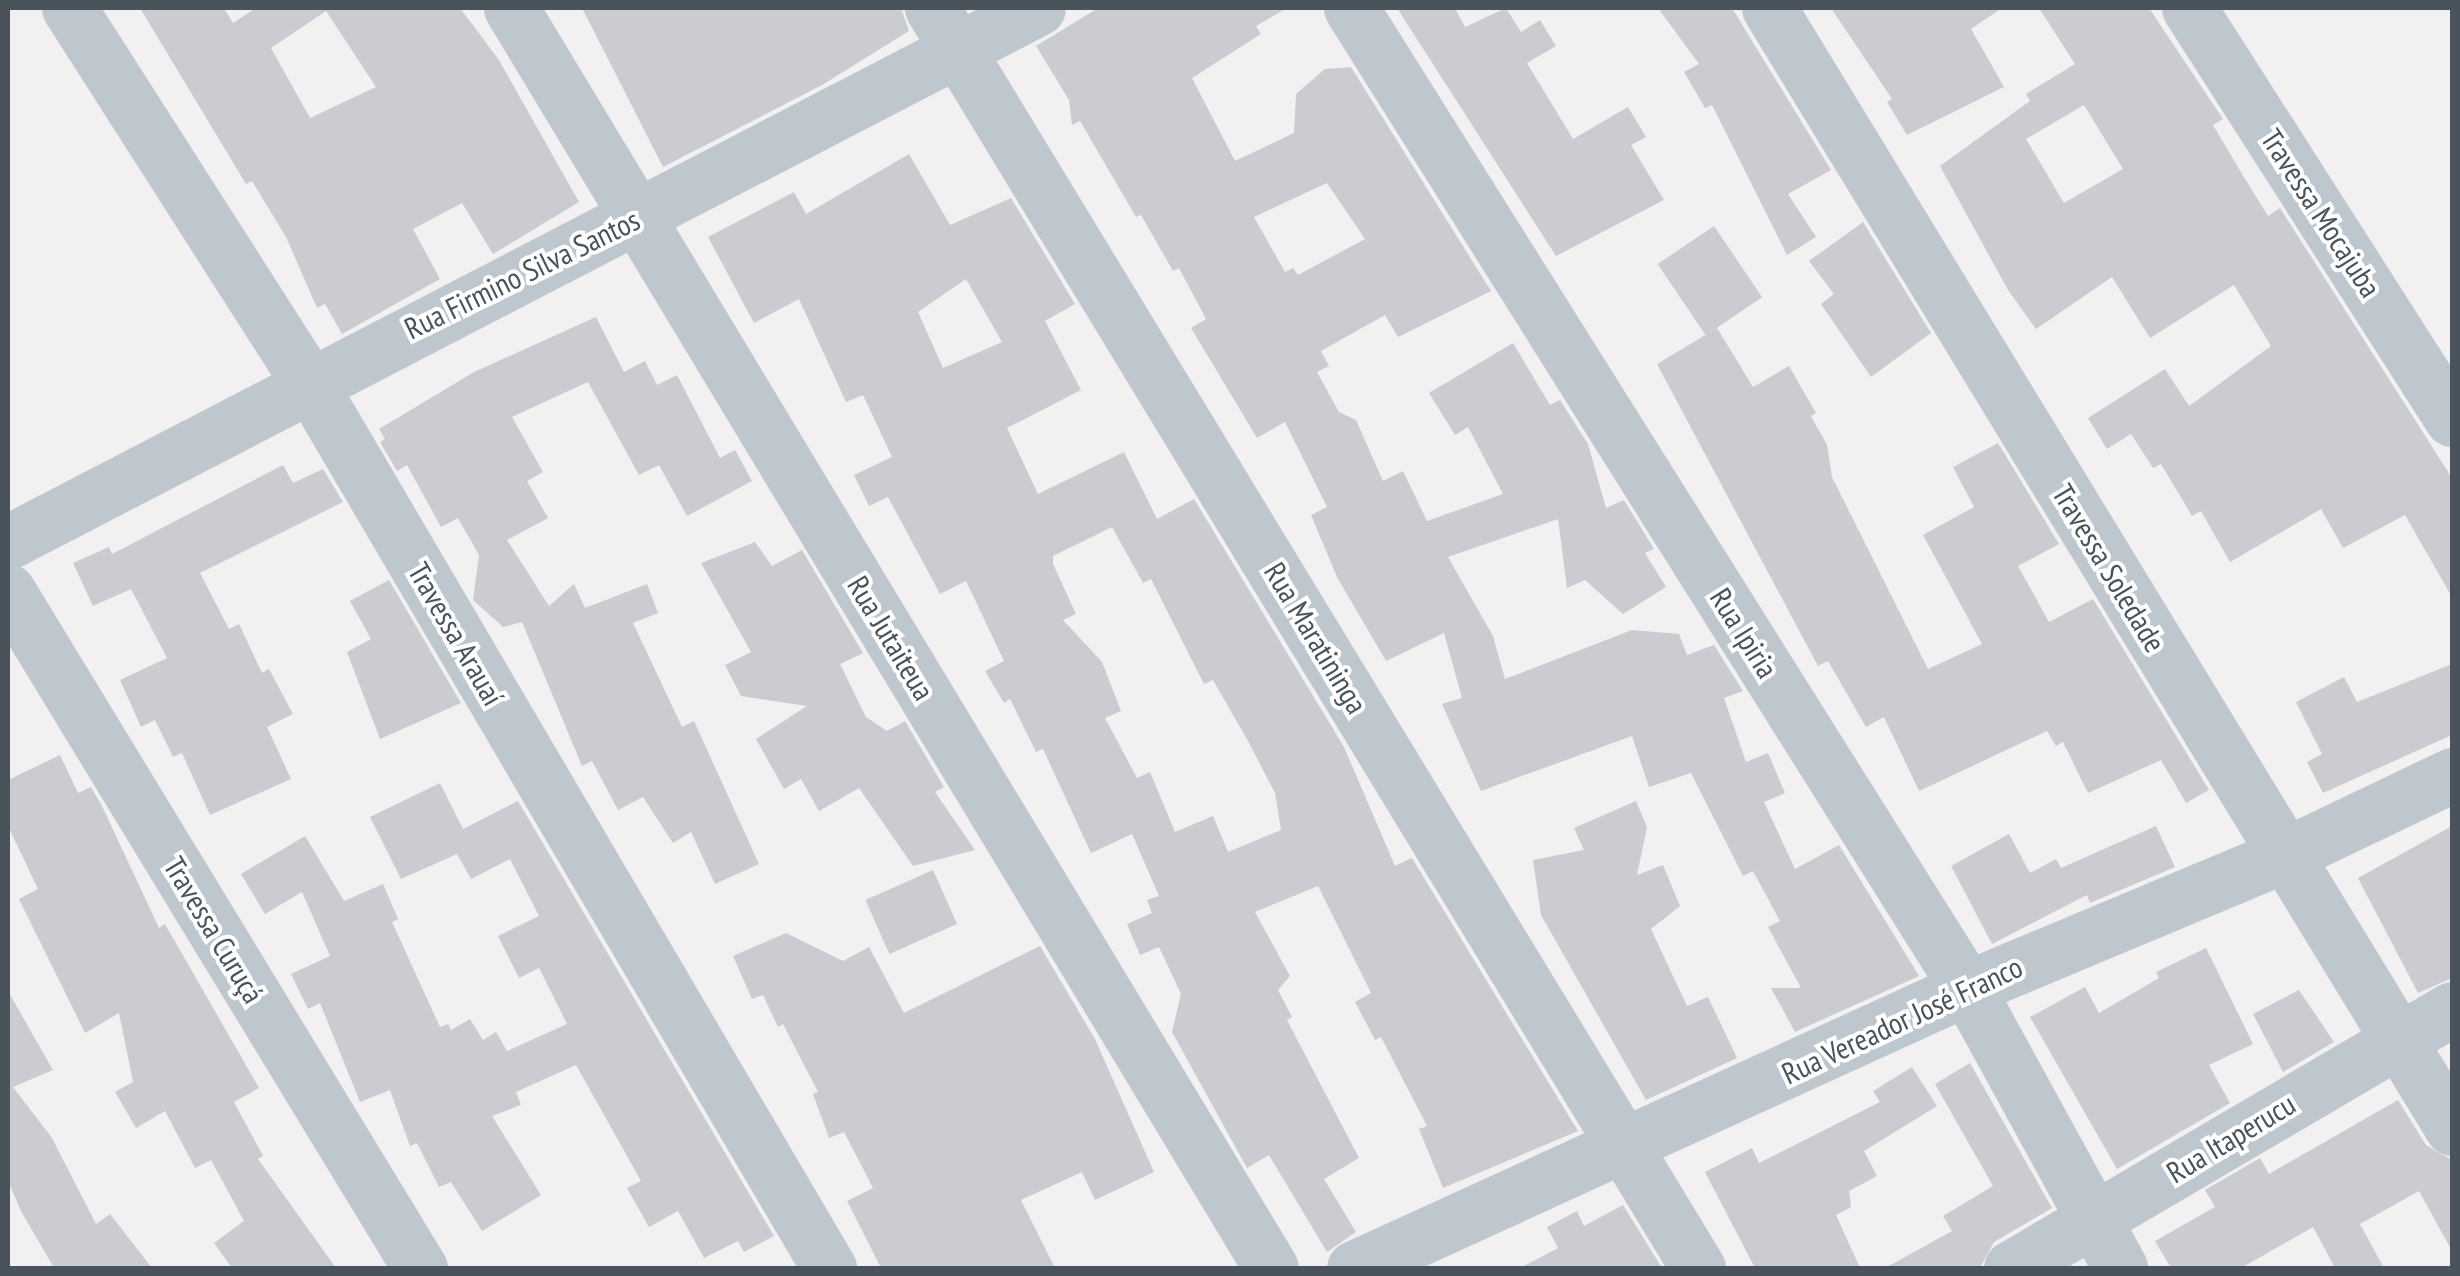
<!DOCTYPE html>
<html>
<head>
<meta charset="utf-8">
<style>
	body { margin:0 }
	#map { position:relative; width:2460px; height:1276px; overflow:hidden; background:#f2f0f0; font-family:"PT Sans Narrow",sans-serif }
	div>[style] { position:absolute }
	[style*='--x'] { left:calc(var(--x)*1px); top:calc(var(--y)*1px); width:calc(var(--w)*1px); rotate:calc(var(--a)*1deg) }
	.building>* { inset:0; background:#caccd2; transform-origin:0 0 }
	.minor>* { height:55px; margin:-27.5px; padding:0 27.5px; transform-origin:27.5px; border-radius:27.5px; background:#bfc7ce }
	span { translate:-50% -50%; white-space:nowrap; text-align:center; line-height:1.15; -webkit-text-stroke:8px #fff; paint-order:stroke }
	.street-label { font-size:30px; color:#49535c }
	.frame { position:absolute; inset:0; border:10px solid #49535c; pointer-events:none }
</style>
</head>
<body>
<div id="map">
	<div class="building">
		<div style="clip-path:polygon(evenodd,140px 8px,224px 8px,233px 23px,256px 8px,460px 8px,499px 60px,579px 202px,493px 254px,462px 203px,413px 229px,440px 279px,342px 334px,325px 304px,317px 308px,286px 237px,252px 181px,246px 184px,140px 8px,326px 11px,376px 87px,310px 118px,271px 48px,326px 11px)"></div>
		<div style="clip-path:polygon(582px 8px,901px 8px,909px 31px,822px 85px,663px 167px)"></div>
		<div style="clip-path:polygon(evenodd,1098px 8px,1287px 8px,1256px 26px,1261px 34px,1192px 78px,1235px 161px,1294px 133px,1296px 94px,1325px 69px,1351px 67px,1491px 291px,1398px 337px,1385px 315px,1321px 351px,1329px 366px,1317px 372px,1339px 412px,1356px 420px,1383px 481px,1403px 471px,1427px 521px,1503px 494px,1468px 427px,1455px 435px,1429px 393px,1513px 343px,1550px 405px,1560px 400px,1588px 444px,1606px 508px,1624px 500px,1654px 549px,1645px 553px,1666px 587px,1623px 614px,1585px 580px,1567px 588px,1558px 519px,1448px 557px,1493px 636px,1505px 679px,1632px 630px,1679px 634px,1687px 655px,1714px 645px,1743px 691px,1724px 698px,1746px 762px,1768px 753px,1785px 793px,1764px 802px,1795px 869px,1839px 845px,1919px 976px,1795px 1032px,1771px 988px,1801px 988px,1768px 927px,1780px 921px,1753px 871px,1743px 876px,1691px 773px,1649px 787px,1632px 736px,1481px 791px,1442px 704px,1462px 698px,1444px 633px,1386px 661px,1337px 577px,1311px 515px,1327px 507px,1285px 422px,1257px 438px,1191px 328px,1206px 319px,1179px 268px,1173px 271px,1141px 215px,1136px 217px,1080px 121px,1072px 125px,1069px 100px,1036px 46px,1098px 8px,1327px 183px,1365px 239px,1298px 275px,1293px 268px,1285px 272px,1254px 217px,1327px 183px)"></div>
		<div style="clip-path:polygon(1397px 8px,1455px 8px,1465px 27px,1506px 8px,1521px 32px,1540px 20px,1556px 46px,1527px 63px,1573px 139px,1628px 107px,1646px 137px,1631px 145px,1664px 200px,1556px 256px)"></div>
		<div style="clip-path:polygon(1658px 8px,1732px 8px,1831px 170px,1788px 194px,1816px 237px,1787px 255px,1712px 105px,1705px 108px,1684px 72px,1699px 64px)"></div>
		<div style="clip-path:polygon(1831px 8px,2002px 8px,1971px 29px,2004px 87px,1907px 135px,1887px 102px,1892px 99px)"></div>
		<div style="clip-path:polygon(evenodd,2039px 8px,2149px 8px,2223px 119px,2213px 125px,2242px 174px,2268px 216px,2280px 208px,2452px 478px,2452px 597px,2405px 515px,2343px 548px,2321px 509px,2230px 562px,2201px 511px,2192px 516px,2161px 464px,2153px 468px,2131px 434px,2107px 449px,2088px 418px,2165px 369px,2189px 406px,2271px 346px,2234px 285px,2150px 338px,2112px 277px,2036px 329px,2008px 290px,1940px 166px,2030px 101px,2026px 94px,2075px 64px,2039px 8px,2084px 105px,2123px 169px,2064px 203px,2026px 139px,2084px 105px)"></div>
		<div style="clip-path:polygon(evenodd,909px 154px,950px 225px,1011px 198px,1075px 304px,1045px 321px,1081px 390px,1007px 428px,1038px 494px,1124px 452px,1157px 519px,1194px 499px,1344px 747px,1395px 866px,1412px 858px,1578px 1131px,1443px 1188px,1419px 1129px,1427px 1126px,1381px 1037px,1375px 1040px,1355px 1002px,1371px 993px,1318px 886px,1255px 912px,1290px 976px,1278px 990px,1292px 1017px,1287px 1020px,1359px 1158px,1324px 1179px,1356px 1232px,1327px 1252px,1269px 1155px,1247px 1168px,1172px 1032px,1181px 994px,1159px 947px,1140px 955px,1127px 924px,1152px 913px,1147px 900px,1159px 896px,1132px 834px,1091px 853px,1043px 749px,1036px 752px,1010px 699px,1004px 703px,985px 671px,1004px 661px,966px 581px,940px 594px,888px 497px,869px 506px,854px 475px,892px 457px,863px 395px,846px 402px,799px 299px,754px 323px,708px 237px,794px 192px,806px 214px,909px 154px,966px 279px,1002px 342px,943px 368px,918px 312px,966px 279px,909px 154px,1112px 527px,1143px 583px,1151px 579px,1204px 684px,1213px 680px,1248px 741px,1275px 793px,1281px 830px,1228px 852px,1213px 816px,1175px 832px,1150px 772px,1137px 778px,1105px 718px,1121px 711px,1102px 662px,1063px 620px,1076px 614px,1053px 564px,1053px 556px,1112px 527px)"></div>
		<div style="clip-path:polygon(1863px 222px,1931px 333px,1871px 377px,1821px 304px,1834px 294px,1809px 261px)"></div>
		<div style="left:1714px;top:226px;width:86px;height:68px;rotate:56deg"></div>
		<div style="clip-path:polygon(596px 317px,624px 372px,645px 361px,657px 385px,677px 375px,720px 458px,735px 450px,752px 481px,687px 516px,659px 465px,639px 475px,588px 382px,512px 417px,543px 472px,527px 481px,548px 518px,507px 540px,549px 606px,574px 584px,585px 608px,647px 584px,658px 613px,633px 623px,682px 727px,694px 721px,759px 864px,715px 884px,691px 832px,673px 843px,643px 797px,618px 810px,592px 761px,582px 766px,522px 622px,503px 627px,473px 600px,479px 555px,458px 518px,441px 527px,407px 465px,397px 471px,380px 442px,385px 439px,379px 429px,474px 372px)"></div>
		<div style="clip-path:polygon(1717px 328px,1753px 387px,1789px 366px,1816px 413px,1811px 416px,1827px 445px,1832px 477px,1928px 669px,1982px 644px,1923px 535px,1974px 507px,1953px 467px,1998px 443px,2059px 544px,2018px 566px,2049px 622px,2093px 599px,2209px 790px,2186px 803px,2161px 760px,2088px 793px,2063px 742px,2056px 746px,2047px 731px,1919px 791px,1884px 717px,1866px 727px,1828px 661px,1818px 666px,1657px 364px)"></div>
		<div style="clip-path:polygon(283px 465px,293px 483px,323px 469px,343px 502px,200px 573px,229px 629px,239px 624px,262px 673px,269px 669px,293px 714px,267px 727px,291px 779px,210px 815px,182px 753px,173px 757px,155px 720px,141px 727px,120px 680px,167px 658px,131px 589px,93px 606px,73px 563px,109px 547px,112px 554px)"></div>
		<div style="clip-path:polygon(755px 542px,772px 566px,802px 550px,863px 653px,840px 664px,866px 717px,887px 731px,905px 721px,944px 787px,935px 792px,975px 850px,913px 866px,859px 788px,819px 811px,801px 779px,784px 789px,756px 739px,807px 706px,741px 696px,725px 665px,751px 652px,701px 563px)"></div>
		<div style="clip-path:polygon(389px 580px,461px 703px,380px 739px,347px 652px,371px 639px,350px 601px)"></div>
		<div style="clip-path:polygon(2452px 664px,2452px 735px,2323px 793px,2307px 762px,2322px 754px,2296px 702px,2344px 677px,2357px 702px)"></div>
		<div style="clip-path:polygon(60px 755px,78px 793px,91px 787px,102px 806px,159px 928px,165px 924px,259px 1088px,234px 1102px,263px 1156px,258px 1159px,336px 1268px,232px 1268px,214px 1243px,244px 1221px,211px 1160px,195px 1168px,165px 1111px,136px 1128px,115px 1092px,133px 1082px,119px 1013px,85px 1033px,19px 899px,38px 889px,8px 826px,8px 780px)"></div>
		<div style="clip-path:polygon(440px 783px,463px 829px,518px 801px,774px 1236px,744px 1252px,738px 1241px,704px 1258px,678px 1211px,649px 1227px,627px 1188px,641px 1181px,576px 1065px,516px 1092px,521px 1105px,492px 1116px,541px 1195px,482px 1231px,451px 1182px,439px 1187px,417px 1143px,410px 1146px,390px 1090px,360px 1102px,320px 1003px,308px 1009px,291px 974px,330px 956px,302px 892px,265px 914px,241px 874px,305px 836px,344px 901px,383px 884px,398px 919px,392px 922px,440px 1027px,448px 1024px,451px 1030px,470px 1019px,483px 1040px,496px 1032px,507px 1051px,567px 1024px,539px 968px,519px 978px,498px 936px,539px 916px,510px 859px,471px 879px,457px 854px,401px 879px,370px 817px)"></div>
		<div style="clip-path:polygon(1636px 801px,1647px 827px,1637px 875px,1663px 865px,1680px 906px,1651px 929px,1687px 1006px,1708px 997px,1737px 1058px,1646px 1100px,1541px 915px,1533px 860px,1584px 850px,1574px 828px)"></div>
		<div style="clip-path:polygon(2156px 826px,2175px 867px,2090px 903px,2087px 895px,1992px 944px,1951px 866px,2009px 834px,2030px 873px,2056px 859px,2061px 868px)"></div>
		<div style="clip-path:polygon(2452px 826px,2452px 978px,2418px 993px,2358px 878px)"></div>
		<div style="left:933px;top:870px;width:59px;height:74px;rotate:66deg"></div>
		<div style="clip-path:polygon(786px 933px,843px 961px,869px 947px,904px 1013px,1040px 946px,1095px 1039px,1154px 1172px,1095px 1200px,1082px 1172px,1021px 1200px,1055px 1268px,881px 1268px,847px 1201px,873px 1188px,844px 1132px,829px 1138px,813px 1094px,818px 1092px,783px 1024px,778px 1027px,763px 995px,752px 999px,733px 956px)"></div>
		<div style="clip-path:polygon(2206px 948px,2253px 1044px,2209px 1065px,2230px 1103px,2117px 1169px,2030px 1017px,2085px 987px,2099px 1013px,2159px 978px,2156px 972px)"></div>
		<div style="clip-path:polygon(2299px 990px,2334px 1042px,2283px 1072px,2253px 1014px)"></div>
		<div style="clip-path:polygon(8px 991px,53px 1070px,13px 1087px,52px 1138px,96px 1224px,110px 1214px,152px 1268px,54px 1268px,21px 1211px,8px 1181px)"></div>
		<div style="clip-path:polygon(1970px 1063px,2052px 1208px,1994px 1242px,1980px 1268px,1885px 1268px,1952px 1231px,1943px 1216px,1993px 1186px,1935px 1084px)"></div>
		<div style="clip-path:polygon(1912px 1067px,1937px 1106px,1864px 1151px,1877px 1176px,1849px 1191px,1851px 1207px,1836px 1215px,1860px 1268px,1755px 1268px,1705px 1172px,1752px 1148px,1759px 1163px,1880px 1102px,1873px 1091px)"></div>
		<div style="clip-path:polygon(2398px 1100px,2426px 1145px,2452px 1160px,2452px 1251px,2419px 1191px,2360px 1224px,2384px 1268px,2335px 1268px,2313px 1227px,2241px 1268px,2171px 1268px,2155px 1241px,2215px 1207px,2205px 1190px,2260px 1158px,2269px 1174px)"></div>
		<div style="clip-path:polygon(1623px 1205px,1662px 1268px,1520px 1268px,1558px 1248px,1547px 1227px,1577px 1211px,1584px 1226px)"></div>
	</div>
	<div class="minor">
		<div style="--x:69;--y:8;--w:443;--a:57.4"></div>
		<div style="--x:308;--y:381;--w:1029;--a:59.57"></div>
		<div style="--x:511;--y:8;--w:1471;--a:58.9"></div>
		<div style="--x:932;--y:8;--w:1475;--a:58.7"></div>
		<div style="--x:1351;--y:8;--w:1158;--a:57.85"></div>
		<div style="--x:1967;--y:988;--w:319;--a:61.3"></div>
		<div style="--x:1769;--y:8;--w:1312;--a:58.62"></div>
		<div style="--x:2189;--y:8;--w:488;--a:57.4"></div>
		<div style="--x:8;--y:542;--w:1160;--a:-27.4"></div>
		<div style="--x:8;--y:591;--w:793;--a:58.68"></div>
		<div style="--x:1354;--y:1268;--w:674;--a:-24.55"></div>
		<div style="--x:1967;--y:988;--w:342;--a:-22.7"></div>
		<div style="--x:2283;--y:856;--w:187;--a:-25.6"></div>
		<div style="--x:2011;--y:1268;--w:511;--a:-30.43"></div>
	</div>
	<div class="street-label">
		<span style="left:2321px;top:213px;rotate:57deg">Travessa Mocajuba</span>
		<span style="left:522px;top:274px;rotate:-26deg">Rua Firmino Silva Santos</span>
		<span style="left:2109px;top:568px;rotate:59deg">Travessa Soledade</span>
		<span style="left:1744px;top:633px;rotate:58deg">Rua Ipiria</span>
		<span style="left:456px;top:634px;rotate:60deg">Travessa Arauaí</span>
		<span style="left:891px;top:638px;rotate:59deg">Rua Jutaiteua</span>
		<span style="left:1316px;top:638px;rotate:59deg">Rua Maratininga</span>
		<span style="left:214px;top:930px;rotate:59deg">Travessa Curuçá</span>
		<span style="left:1902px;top:1020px;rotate:-25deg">Rua Vereador José Franco</span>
		<span style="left:2231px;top:1138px;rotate:-31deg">Rua Itaperucu</span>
	</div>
	<div class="frame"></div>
</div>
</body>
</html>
